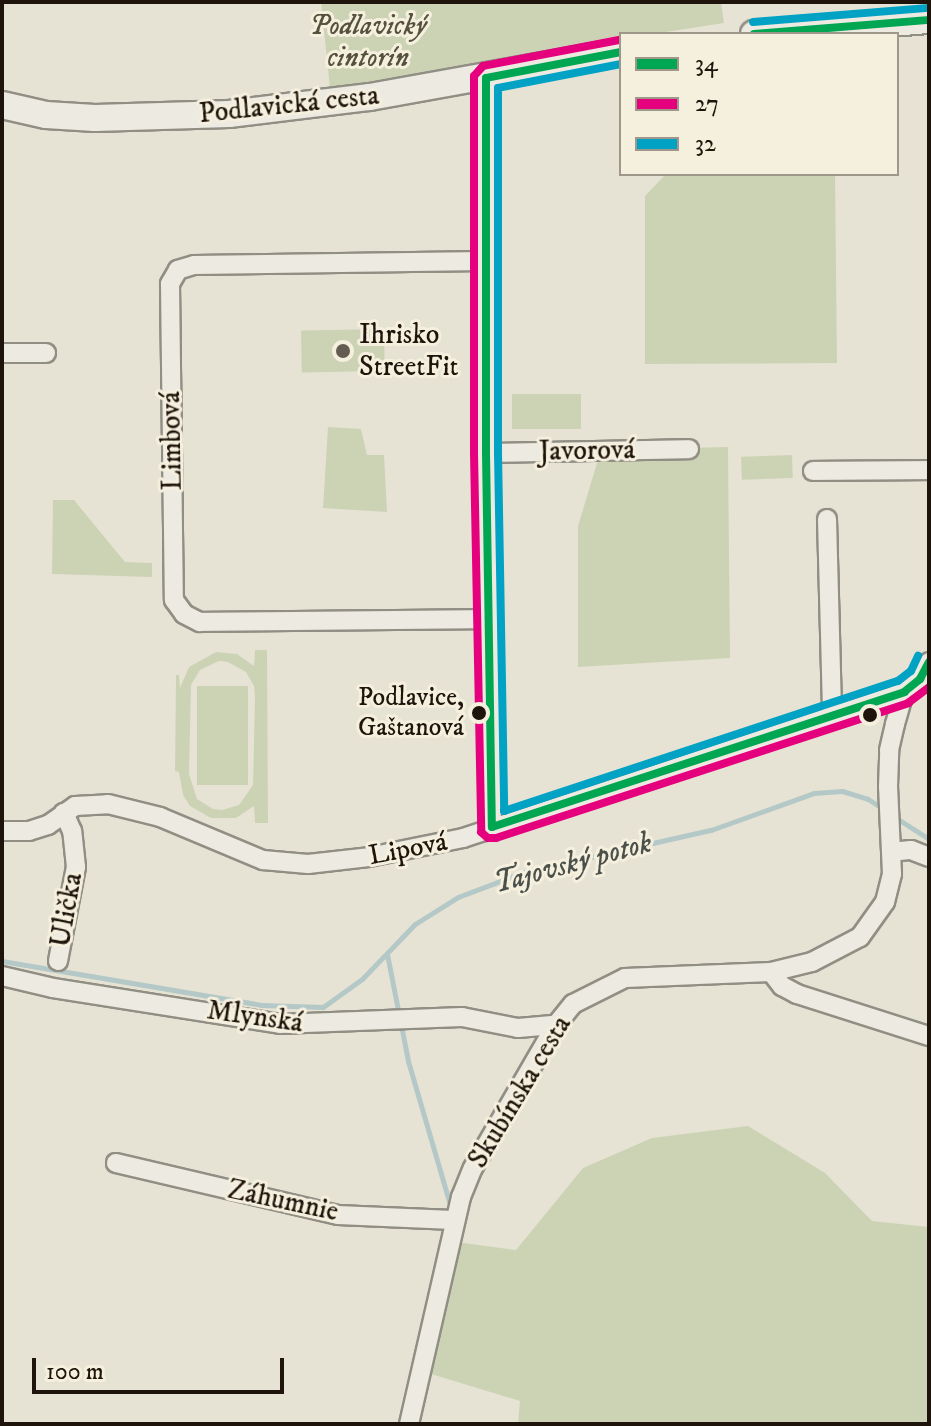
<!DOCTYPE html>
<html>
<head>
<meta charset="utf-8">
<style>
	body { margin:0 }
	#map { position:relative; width:931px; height:1426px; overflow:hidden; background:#e7e3d4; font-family:"IM FELL DW Pica",serif }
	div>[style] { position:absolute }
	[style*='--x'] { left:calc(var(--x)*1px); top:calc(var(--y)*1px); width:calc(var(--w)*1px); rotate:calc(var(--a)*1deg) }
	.green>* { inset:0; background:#ccd3b5; transform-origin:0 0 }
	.stream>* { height:5px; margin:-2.5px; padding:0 2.5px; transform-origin:2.5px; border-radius:2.5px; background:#b4c9c7 }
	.roads { filter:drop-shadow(2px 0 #918e84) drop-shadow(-2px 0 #918e84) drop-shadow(0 2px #918e84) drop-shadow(0 -2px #918e84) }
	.minor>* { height:18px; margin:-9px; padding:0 9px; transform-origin:9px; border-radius:9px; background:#edeae2 }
	.secondary>* { height:26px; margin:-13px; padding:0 13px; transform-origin:13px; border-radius:13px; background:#edeae2 }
	.bus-1>* { height:8px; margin:-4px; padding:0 4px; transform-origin:4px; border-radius:4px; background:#00a651 }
	.bus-2>* { height:8px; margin:-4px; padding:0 4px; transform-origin:4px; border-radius:4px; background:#e5007d }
	.bus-3>* { height:8px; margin:-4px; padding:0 4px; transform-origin:4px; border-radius:4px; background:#02a2c4 }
	.dots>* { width:22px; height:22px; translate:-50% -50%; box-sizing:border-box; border:4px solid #f5efde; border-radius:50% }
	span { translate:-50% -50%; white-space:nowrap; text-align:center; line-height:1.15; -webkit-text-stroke:6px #f5efde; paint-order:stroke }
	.bus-label { font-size:26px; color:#1f140b }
	.right { translate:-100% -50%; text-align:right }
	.park-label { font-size:28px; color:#54523d; font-style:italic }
	.street-label { font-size:28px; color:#1f140b }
	.poi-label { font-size:28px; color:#1f140b }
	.left { translate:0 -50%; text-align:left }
	.water-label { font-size:30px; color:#4b504b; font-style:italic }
	.frame { position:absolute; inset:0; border:4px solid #1f140b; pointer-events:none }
	.legend { position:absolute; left:619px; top:32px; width:280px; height:144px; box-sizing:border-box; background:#f5efde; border:2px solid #9f978a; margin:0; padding:10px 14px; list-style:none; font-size:24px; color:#1f140b }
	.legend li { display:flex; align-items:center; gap:16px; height:40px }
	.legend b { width:40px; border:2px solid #9f978a }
	.scale { position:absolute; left:32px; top:1358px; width:252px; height:36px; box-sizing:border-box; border:4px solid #1f140b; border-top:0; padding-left:10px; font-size:24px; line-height:28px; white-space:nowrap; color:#1f140b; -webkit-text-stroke:6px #f5efde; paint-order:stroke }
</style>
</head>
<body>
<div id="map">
	<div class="green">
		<div style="clip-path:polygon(321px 2px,721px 2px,724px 23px,653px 34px,621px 34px,621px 39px,330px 88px)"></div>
		<div style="clip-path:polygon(666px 174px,835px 174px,837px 363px,645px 364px,645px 196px)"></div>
		<div style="left:384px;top:329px;width:42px;height:83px;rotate:89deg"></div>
		<div style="left:512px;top:394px;width:69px;height:35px"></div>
		<div style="clip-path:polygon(328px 427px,361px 429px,367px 455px,384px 455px,387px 512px,323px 508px)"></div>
		<div style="clip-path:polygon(728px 447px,730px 658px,578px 667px,578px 526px,601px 450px)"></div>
		<div style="left:792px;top:455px;width:23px;height:51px;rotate:88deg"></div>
		<div style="clip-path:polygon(53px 500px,74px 500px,125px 562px,152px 563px,152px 577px,52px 574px)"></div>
		<div style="clip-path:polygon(evenodd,255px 650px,267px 650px,268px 823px,255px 823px,254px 806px,236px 818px,211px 818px,190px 806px,183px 795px,179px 772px,175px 771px,176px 675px,179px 675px,180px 688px,189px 667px,216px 652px,237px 654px,254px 666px,255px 650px,219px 661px,228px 662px,246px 672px,254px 686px,255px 697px,253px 785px,239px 805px,222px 810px,213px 809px,197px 799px,189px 774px,191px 685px,200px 670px,219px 661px)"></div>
		<div style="left:197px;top:686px;width:51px;height:99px"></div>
		<div style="clip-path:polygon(748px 1126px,825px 1173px,872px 1221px,929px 1227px,929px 1424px,518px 1424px,520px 1401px,431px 1374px,456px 1242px,516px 1250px,583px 1168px,652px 1138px)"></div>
	</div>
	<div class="stream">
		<div style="--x:893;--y:816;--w:43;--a:32.6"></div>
		<div style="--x:387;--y:954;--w:62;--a:78.9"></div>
		<div style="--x:2;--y:961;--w:263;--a:9.6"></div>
		<div style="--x:261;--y:1005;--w:62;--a:1.8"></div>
		<div style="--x:323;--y:1007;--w:48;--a:-35.7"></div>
		<div style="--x:362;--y:979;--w:76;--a:-46.1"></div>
		<div style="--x:415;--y:924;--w:51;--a:-32.1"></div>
		<div style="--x:458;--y:897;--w:71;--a:-20.7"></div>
		<div style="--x:524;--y:872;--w:192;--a:-12.7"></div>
		<div style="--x:711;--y:830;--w:109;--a:-19.8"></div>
		<div style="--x:814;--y:793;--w:28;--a:-4"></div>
		<div style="--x:842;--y:791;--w:27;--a:17"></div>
		<div style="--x:868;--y:799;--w:20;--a:33"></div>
		<div style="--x:401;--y:1025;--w:37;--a:79"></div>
		<div style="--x:408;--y:1061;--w:150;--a:73.7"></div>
	</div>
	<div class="roads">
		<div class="minor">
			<div style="--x:486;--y:78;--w:375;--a:90"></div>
			<div style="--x:486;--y:453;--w:374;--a:89.1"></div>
			<div style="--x:485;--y:261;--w:291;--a:179.2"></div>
			<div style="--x:194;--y:265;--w:17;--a:163"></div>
			<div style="--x:178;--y:270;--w:16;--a:120"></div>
			<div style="--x:170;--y:284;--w:316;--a:89.3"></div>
			<div style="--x:174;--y:600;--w:17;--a:54"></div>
			<div style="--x:184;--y:614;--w:18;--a:27"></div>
			<div style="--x:200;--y:622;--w:288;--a:-0.6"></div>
			<div style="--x:2;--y:353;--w:44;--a:0"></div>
			<div style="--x:486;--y:453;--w:203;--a:-1.1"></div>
			<div style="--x:813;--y:471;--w:116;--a:-0.5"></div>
			<div style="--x:827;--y:519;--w:196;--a:88.5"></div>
			<div style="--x:2;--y:831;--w:27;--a:0"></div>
			<div style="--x:29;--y:831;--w:20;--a:-18"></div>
			<div style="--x:48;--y:825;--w:33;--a:-35"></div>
			<div style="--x:75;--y:806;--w:33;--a:-3"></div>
			<div style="--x:108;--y:804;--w:54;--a:14"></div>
			<div style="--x:160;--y:817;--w:112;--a:22.7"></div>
			<div style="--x:263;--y:860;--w:45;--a:5.1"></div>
			<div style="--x:308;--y:864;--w:61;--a:-6.5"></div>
			<div style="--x:369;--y:857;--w:96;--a:-11.4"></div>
			<div style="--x:463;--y:838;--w:465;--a:-18.3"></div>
			<div style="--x:891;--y:852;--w:20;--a:-6"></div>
			<div style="--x:911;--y:850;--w:19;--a:21"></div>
			<div style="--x:58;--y:961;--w:96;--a:-79.2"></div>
			<div style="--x:76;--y:867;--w:36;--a:-96"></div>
			<div style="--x:72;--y:831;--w:20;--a:-114"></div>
			<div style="--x:771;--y:972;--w:18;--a:52"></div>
			<div style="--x:782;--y:986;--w:17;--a:28"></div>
			<div style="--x:797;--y:994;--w:139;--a:17.7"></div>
			<div style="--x:2;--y:976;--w:52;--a:13.2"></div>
			<div style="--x:53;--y:988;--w:230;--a:9"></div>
			<div style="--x:280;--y:1024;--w:182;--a:-2.2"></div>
			<div style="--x:462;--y:1017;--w:57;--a:11.1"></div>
			<div style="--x:518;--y:1028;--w:38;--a:-5"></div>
			<div style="--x:116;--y:1163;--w:228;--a:13.2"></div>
			<div style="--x:338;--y:1215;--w:115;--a:2.5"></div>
			<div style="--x:409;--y:1424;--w:233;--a:-77.1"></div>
			<div style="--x:461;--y:1197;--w:31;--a:-68"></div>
			<div style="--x:473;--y:1168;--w:165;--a:-59.9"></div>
			<div style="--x:556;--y:1025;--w:27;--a:-51"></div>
			<div style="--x:573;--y:1004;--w:58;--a:-26.6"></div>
			<div style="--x:625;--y:978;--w:146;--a:-2.4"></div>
			<div style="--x:771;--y:972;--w:42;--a:-13.7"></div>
			<div style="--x:812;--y:962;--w:54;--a:-27.5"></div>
			<div style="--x:860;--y:937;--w:43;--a:-54.5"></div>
			<div style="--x:885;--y:902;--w:29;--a:-76"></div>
			<div style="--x:892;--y:874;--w:87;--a:-92.6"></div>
			<div style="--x:888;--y:787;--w:37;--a:-88"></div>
			<div style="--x:889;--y:750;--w:27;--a:-77"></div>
			<div style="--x:895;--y:724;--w:33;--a:-74"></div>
			<div style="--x:904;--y:692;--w:21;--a:-39"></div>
			<div style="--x:920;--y:679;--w:19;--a:-62"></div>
		</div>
		<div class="secondary">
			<div style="--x:754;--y:34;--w:176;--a:-4.6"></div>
			<div style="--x:2;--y:105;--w:45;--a:12.8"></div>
			<div style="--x:46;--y:115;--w:49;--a:3.5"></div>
			<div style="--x:95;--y:118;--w:134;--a:-1.7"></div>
			<div style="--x:229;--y:114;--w:142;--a:-6.9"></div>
			<div style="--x:370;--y:97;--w:255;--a:-10.2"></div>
		</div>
	</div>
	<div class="bus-1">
		<div style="--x:754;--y:34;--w:176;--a:-4.6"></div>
		<div style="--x:621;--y:52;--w:137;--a:169.1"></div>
		<div style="--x:486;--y:78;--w:375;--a:90"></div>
		<div style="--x:486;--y:453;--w:374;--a:89.1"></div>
		<div style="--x:492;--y:827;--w:434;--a:-18.1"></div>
		<div style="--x:904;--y:692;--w:21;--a:-39"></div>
		<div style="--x:920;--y:679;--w:19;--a:-62"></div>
	</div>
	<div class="bus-2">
		<div style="--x:619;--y:40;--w:138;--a:169.2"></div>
		<div style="--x:483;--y:66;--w:13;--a:132"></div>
		<div style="--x:474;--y:76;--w:377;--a:90"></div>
		<div style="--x:474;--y:453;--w:379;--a:88.9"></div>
		<div style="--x:481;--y:832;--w:9;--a:41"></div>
		<div style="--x:488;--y:838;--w:8;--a:0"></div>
		<div style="--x:496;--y:838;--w:434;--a:-18.1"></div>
		<div style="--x:908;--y:703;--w:26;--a:-37"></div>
	</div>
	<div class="bus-3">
		<div style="--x:753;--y:22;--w:176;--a:-4.6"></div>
		<div style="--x:621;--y:64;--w:125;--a:169"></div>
		<div style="--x:498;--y:88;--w:365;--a:90"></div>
		<div style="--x:498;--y:453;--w:358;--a:89"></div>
		<div style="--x:504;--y:811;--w:415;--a:-18.3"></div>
		<div style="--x:898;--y:681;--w:16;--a:-38"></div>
		<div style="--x:911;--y:671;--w:17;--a:-65"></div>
	</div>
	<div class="dots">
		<div style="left:343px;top:351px;background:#655c51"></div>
		<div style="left:479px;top:713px;background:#1f140b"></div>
		<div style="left:870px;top:715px;background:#1f140b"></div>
	</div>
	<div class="bus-label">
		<span class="right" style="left:464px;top:713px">Podlavice,<br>Gaštanová</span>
	</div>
	<div class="park-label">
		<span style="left:368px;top:42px">Podlavický<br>cintorín</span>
	</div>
	<div class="street-label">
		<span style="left:289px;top:105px;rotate:-6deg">Podlavická cesta</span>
		<span style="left:172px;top:441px;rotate:-91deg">Limbová</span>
		<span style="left:587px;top:451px;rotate:-1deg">Javorová</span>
		<span style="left:408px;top:849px;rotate:-11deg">Lipová</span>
		<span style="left:67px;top:910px;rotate:-80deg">Ulička</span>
		<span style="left:255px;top:1017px;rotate:8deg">Mlynská</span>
		<span style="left:520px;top:1092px;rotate:-59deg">Skubínska cesta</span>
		<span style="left:283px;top:1201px;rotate:12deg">Záhumnie</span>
	</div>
	<div class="poi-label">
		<span class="left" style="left:359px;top:351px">Ihrisko<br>StreetFit</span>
	</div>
	<div class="water-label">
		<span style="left:573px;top:864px;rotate:-15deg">Tajovský potok</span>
	</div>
	<div class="frame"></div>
	<ul class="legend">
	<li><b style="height:10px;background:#00a651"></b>34</li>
	<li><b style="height:10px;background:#e5007d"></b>27</li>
	<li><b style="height:10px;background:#02a2c4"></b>32</li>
	</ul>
	<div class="scale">100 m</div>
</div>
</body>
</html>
